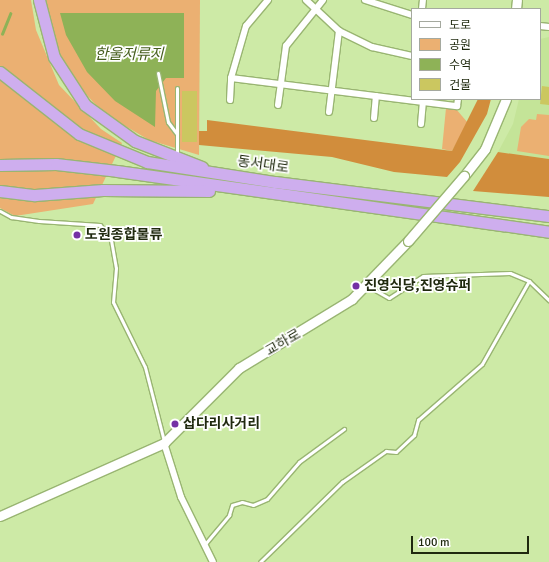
<!DOCTYPE html>
<html>
<head>
<meta charset="utf-8">
<style>
	body { margin:0 }
	#map { position:relative; width:549px; height:562px; overflow:hidden; background:#cdeaa6; font-family:Signika,"Noto Sans KR",sans-serif }
	div>[style] { position:absolute }
	[style*='--x'] { left:calc(var(--x)*1px); top:calc(var(--y)*1px); width:calc(var(--w)*1px); rotate:calc(var(--a)*1deg) }
	.built>* { inset:0; background:#c4e498 }
	.green>* { inset:0; background:#ebb072 }
	.forest>* { inset:0; background:#d18d3c }
	.water>* { inset:0; background:#8eb257 }
	.stream>* { height:2.5px; margin:-1.25px; padding:0 1.25px; transform-origin:1.25px; border-radius:1.25px; background:#8eb257 }
	.building>* { inset:0; background:#cbc760; transform-origin:0 0 }
	.roads { filter:drop-shadow(1px 0 #99b572) drop-shadow(-1px 0 #99b572) drop-shadow(0 1px #99b572) drop-shadow(0 -1px #99b572) }
	.lane>* { height:3px; margin:-1.5px; padding:0 1.5px; transform-origin:1.5px; border-radius:1.5px; background:#fff }
	.street>* { height:6px; margin:-3px; padding:0 3px; transform-origin:3px; border-radius:3px; background:#fff }
	.secondary>* { height:9px; margin:-4.5px; padding:0 4.5px; transform-origin:4.5px; border-radius:4.5px; background:#fff }
	.highway>* { height:11px; margin:-5.5px; padding:0 5.5px; transform-origin:5.5px; border-radius:5.5px; background:#ceaeee }
	.bridges { filter:drop-shadow(1px 0 #99b572) drop-shadow(-1px 0 #99b572) drop-shadow(0 1px #99b572) drop-shadow(0 -1px #99b572) }
	.secondary-bridge>* { height:9px; margin:-4.5px; padding:0 4.5px; transform-origin:4.5px; border-radius:4.5px; background:#fff }
	.dots>* { width:11px; height:11px; translate:-50% -50%; box-sizing:border-box; border:2px solid #fff; border-radius:50% }
	span { translate:-50% -50%; white-space:nowrap; text-align:center; line-height:1.15; -webkit-text-stroke:3.5px #fff; paint-order:stroke }
	.street-label { font-size:14px; color:#1f290e }
	.poi-label { font-size:14px; color:#1f290e; font-weight:700 }
	.left { translate:0 -50%; text-align:left }
	.water-label { font-size:15px; color:#475f1f; font-style:italic }
	.legend { position:absolute; left:411px; top:8px; width:130px; height:92px; box-sizing:border-box; background:#fff; border:1px solid #a5a99f; margin:0; padding:5px 7px; list-style:none; font-size:12px; color:#1f290e }
	.legend li { display:flex; align-items:center; gap:8px; height:20px }
	.legend b { width:20px; border:1px solid #a5a99f }
	.scale { position:absolute; left:411px; top:536px; width:118px; height:18px; box-sizing:border-box; border:2px solid #1f290e; border-top:0; padding-left:5px; font-size:12px; line-height:14px; white-space:nowrap; color:#1f290e; -webkit-text-stroke:3px #fff; paint-order:stroke }
</style>
</head>
<body>
<div id="map">
	<div class="built">
		<div style="clip-path:polygon(549px 37px,549px 159px,498px 152px,513px 124px,519px 99px,540px 99px,540px 39px)"></div>
	</div>
	<div class="green">
		<div style="clip-path:polygon(0 0,31px 0,36px 30px,59px 85px,101px 129px,122px 143px,93px 204px,15px 216px,0 208px)"></div>
		<div style="clip-path:polygon(44px 0,200px 0,199px 155px,149px 140px,110px 117px,93px 102px,78px 85px,57px 49px)"></div>
		<div style="clip-path:polygon(446px 108px,456px 109px,468px 123px,452px 151px,442px 149px)"></div>
		<div style="clip-path:polygon(537px 114px,549px 115px,549px 156px,517px 151px,521px 127px,529px 119px,536px 120px)"></div>
	</div>
	<div class="forest">
		<div style="clip-path:polygon(478px 99px,491px 99px,487px 114px,460px 162px,447px 177px,394px 172px,332px 157px,199px 145px,199px 131px,207px 131px,207px 120px,452px 151px)"></div>
		<div style="clip-path:polygon(498px 152px,549px 159px,549px 197px,473px 191px)"></div>
	</div>
	<div class="water">
		<div style="clip-path:polygon(60px 13px,184px 13px,184px 78px,166px 78px,156px 91px,155px 127px,115px 101px,87px 72px,66px 35px)"></div>
	</div>
	<div class="stream">
		<div style="--x:2;--y:34;--w:22;--a:-68"></div>
	</div>
	<div class="building">
		<div style="clip-path:polygon(542px 86px,549px 87px,549px 105px,540px 104px)"></div>
		<div style="left:182px;top:91px;width:15px;height:51px"></div>
	</div>
	<div class="roads">
		<div class="lane">
			<div style="--x:158;--y:73;--w:50;--a:78.5"></div>
			<div style="--x:168;--y:122;--w:15;--a:53"></div>
			<div style="--x:177;--y:155;--w:67;--a:-90"></div>
			<div style="--x:0;--y:211;--w:13;--a:29"></div>
			<div style="--x:11;--y:217;--w:28;--a:8"></div>
			<div style="--x:39;--y:221;--w:61;--a:3.8"></div>
			<div style="--x:100;--y:225;--w:19;--a:54"></div>
			<div style="--x:111;--y:240;--w:28;--a:80"></div>
			<div style="--x:116;--y:268;--w:34;--a:95"></div>
			<div style="--x:113;--y:302;--w:72;--a:63.8"></div>
			<div style="--x:145;--y:367;--w:76;--a:75.6"></div>
			<div style="--x:368;--y:286;--w:24;--a:30"></div>
			<div style="--x:389;--y:298;--w:40;--a:-32.9"></div>
			<div style="--x:423;--y:276;--w:87;--a:-2"></div>
			<div style="--x:510;--y:273;--w:21;--a:23"></div>
			<div style="--x:529;--y:281;--w:28;--a:44"></div>
			<div style="--x:205;--y:544;--w:38;--a:-50"></div>
			<div style="--x:229;--y:515;--w:10;--a:-73"></div>
			<div style="--x:232;--y:505;--w:10;--a:-17"></div>
			<div style="--x:242;--y:502;--w:11;--a:15"></div>
			<div style="--x:253;--y:505;--w:15;--a:-23"></div>
			<div style="--x:267;--y:499;--w:49;--a:-49.1"></div>
			<div style="--x:299;--y:462;--w:56;--a:-36.3"></div>
			<div style="--x:260;--y:562;--w:115;--a:-44.3"></div>
			<div style="--x:342;--y:482;--w:54;--a:-35.2"></div>
			<div style="--x:386;--y:451;--w:10;--a:6"></div>
			<div style="--x:396;--y:452;--w:25;--a:-43"></div>
			<div style="--x:414;--y:435;--w:16;--a:-75"></div>
			<div style="--x:418;--y:420;--w:85;--a:-41.2"></div>
			<div style="--x:482;--y:364;--w:95;--a:-60.5"></div>
		</div>
		<div class="street">
			<div style="--x:268;--y:0;--w:34;--a:130"></div>
			<div style="--x:246;--y:26;--w:54;--a:106.1"></div>
			<div style="--x:231;--y:78;--w:228;--a:7.1"></div>
			<div style="--x:457;--y:106;--w:7;--a:-82"></div>
			<div style="--x:306;--y:0;--w:45;--a:43.2"></div>
			<div style="--x:339;--y:31;--w:37;--a:26"></div>
			<div style="--x:372;--y:47;--w:41;--a:12.7"></div>
			<div style="--x:365;--y:0;--w:49;--a:17.7"></div>
			<div style="--x:422;--y:9;--w:9;--a:-84"></div>
			<div style="--x:540;--y:26;--w:9;--a:6"></div>
			<div style="--x:230;--y:100;--w:22;--a:-87"></div>
			<div style="--x:278;--y:105;--w:60;--a:-82.3"></div>
			<div style="--x:286;--y:46;--w:59;--a:-51.2"></div>
			<div style="--x:329;--y:112;--w:82;--a:-83"></div>
			<div style="--x:374;--y:118;--w:22;--a:-85"></div>
			<div style="--x:421;--y:124;--w:23;--a:-85"></div>
			<div style="--x:164;--y:443;--w:57;--a:72.5"></div>
			<div style="--x:181;--y:497;--w:72;--a:63.8"></div>
		</div>
		<div class="secondary">
			<div style="--x:516;--y:9;--w:9;--a:-84"></div>
			<div style="--x:464;--y:176;--w:34;--a:-52"></div>
			<div style="--x:485;--y:149;--w:54;--a:-67.2"></div>
			<div style="--x:0;--y:516;--w:180;--a:-24"></div>
			<div style="--x:164;--y:443;--w:106;--a:-45"></div>
			<div style="--x:239;--y:368;--w:132;--a:-31.4"></div>
			<div style="--x:352;--y:299;--w:81;--a:-46"></div>
		</div>
		<div class="highway">
			<div style="--x:39;--y:0;--w:59;--a:75.3"></div>
			<div style="--x:54;--y:57;--w:57;--a:57.1"></div>
			<div style="--x:85;--y:105;--w:62;--a:35.8"></div>
			<div style="--x:135;--y:141;--w:72;--a:21.2"></div>
			<div style="--x:0;--y:72;--w:100;--a:38.1"></div>
			<div style="--x:79;--y:134;--w:74;--a:22.4"></div>
			<div style="--x:147;--y:162;--w:130;--a:8.9"></div>
			<div style="--x:275;--y:182;--w:276;--a:7.1"></div>
			<div style="--x:0;--y:165;--w:56;--a:-1"></div>
			<div style="--x:56;--y:164;--w:61;--a:6.5"></div>
			<div style="--x:117;--y:171;--w:436;--a:8"></div>
			<div style="--x:0;--y:191;--w:35;--a:7"></div>
			<div style="--x:35;--y:195;--w:68;--a:-4.2"></div>
			<div style="--x:103;--y:190;--w:106;--a:0.5"></div>
		</div>
	</div>
	<div class="bridges">
		<div class="secondary-bridge">
			<div style="--x:408;--y:241;--w:86;--a:-49.3"></div>
		</div>
	</div>
	<div class="dots">
		<div style="left:77px;top:235px;background:#7431a5"></div>
		<div style="left:356px;top:286px;background:#7431a5"></div>
		<div style="left:175px;top:424px;background:#7431a5"></div>
	</div>
	<div class="street-label">
		<span style="left:263px;top:165px;rotate:8deg">동서대로</span>
		<span style="left:283px;top:343px;rotate:-30deg">교하로</span>
	</div>
	<div class="poi-label">
		<span class="left" style="left:85px;top:235px">도원종합물류</span>
		<span class="left" style="left:364px;top:286px">진영식당,진영슈퍼</span>
		<span class="left" style="left:183px;top:424px">삽다리사거리</span>
	</div>
	<div class="water-label">
		<span style="left:129px;top:55px">한울저류지</span>
	</div>
	<ul class="legend">
	<li><b style="height:5px;background:#fff"></b>도로</li>
	<li><b style="height:11px;background:#ebb072"></b>공원</li>
	<li><b style="height:11px;background:#8eb257"></b>수역</li>
	<li><b style="height:11px;background:#cbc760"></b>건물</li>
	</ul>
	<div class="scale">100 m</div>
</div>
</body>
</html>
